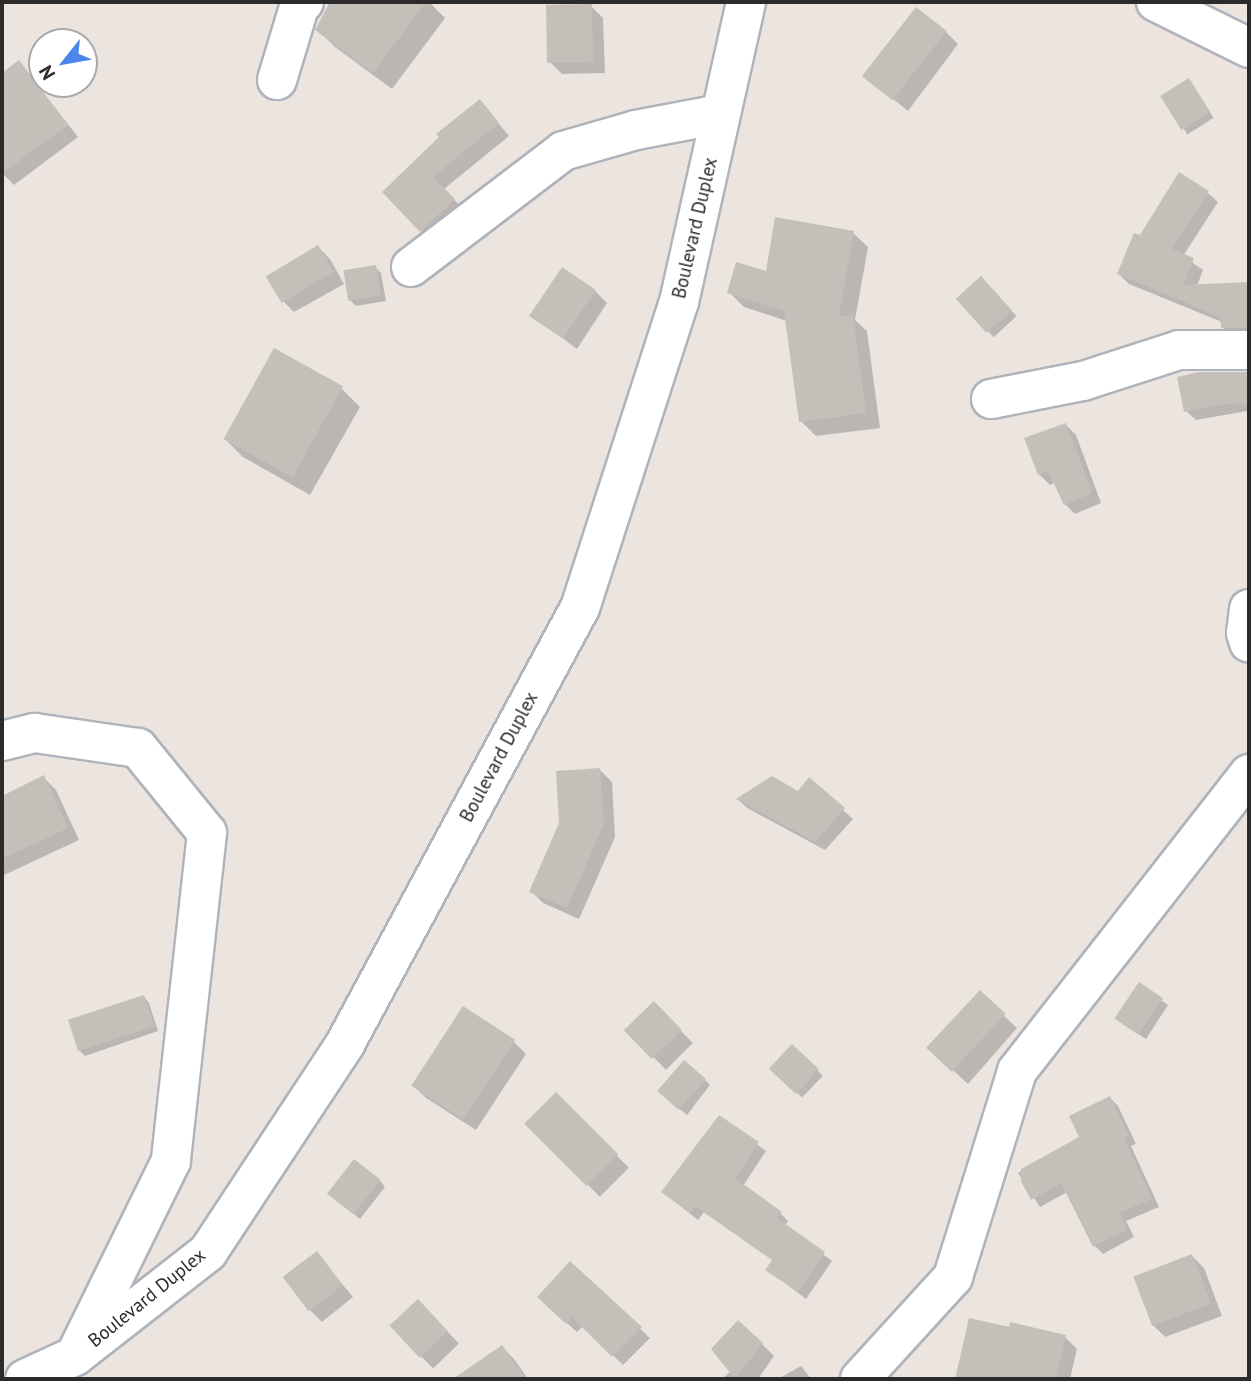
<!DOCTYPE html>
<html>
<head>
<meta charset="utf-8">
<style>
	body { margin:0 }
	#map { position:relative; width:1251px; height:1381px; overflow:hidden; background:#ece4df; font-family:"PT Sans",sans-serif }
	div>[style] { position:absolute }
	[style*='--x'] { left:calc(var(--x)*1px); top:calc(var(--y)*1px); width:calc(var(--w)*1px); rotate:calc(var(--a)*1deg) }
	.shadow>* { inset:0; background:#0003; transform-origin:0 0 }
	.building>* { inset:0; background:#c5bfba; transform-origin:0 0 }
	.roads { filter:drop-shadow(2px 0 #afb3bb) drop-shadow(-2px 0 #afb3bb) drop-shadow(0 2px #afb3bb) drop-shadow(0 -2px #afb3bb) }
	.minor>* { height:38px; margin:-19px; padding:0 19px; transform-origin:19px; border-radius:19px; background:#fff }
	span { translate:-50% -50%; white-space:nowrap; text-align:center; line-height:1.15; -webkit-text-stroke:6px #fff; paint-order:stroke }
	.street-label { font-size:19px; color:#2b2b2b }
	.frame { position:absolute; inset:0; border:4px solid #2b2b2b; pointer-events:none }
	.north { position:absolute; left:28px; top:28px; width:70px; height:70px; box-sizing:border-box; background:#fff; border:2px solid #aaa; border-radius:50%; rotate:239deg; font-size:19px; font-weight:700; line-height:28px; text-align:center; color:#2b2b2b }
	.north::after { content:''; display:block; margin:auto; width:24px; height:32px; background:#4b86ed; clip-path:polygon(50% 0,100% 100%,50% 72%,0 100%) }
</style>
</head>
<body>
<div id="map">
	<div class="shadow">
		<div style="clip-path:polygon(332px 2px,429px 2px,445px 18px,392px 89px,335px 47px,317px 29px)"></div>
		<div style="clip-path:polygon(591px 6px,603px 18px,605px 73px,562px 74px,550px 62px)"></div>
		<div style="clip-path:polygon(946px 32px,958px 44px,908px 111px,866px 77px)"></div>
		<div style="clip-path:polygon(19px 62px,78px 137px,14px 185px,2px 173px,2px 75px)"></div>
		<div style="left:1189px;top:80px;width:45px;height:31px;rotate:57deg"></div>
		<div style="clip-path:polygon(480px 101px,509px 136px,444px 189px,466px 212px,433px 243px,384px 193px)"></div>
		<div style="clip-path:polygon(1208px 193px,1218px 202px,1183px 256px,1203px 270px,1197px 286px,1249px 284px,1249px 339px,1232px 337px,1222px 327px,1222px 322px,1129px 284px,1119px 274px,1141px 238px)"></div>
		<div style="clip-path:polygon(853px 233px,868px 247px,855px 320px,867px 331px,880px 428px,816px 436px,801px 421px,787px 321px,744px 307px,729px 292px)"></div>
		<div style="clip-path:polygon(318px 247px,330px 259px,344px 284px,294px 312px,282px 300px)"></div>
		<div style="clip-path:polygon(375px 267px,381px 273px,386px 301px,356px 306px,350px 300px)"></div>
		<div style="left:981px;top:278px;width:52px;height:31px;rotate:47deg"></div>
		<div style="clip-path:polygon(595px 291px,607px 303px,577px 349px,533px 316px)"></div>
		<div style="clip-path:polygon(275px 351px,342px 389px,360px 407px,310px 495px,243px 457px,225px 439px)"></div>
		<div style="clip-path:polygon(1200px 374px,1249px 374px,1249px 418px,1247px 411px,1196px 420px,1186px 411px)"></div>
		<div style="clip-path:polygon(1066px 425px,1076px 435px,1101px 503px,1075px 514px,1065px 504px,1055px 483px,1050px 485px,1039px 474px)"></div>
		<div style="clip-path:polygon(600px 770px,612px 782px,615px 837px,579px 919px,543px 903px,531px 891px,561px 823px)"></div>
		<div style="clip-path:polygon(44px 778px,56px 790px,79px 840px,2px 876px,2px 798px)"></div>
		<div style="clip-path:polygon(798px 793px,843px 810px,853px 819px,825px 850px,747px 808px,738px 799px)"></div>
		<div style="clip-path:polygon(1139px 984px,1168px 1005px,1146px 1039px,1122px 1023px)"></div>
		<div style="clip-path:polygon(980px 993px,1017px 1028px,968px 1084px,942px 1060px)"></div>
		<div style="clip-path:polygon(144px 997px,149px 1003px,158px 1031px,85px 1056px,79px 1050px)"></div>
		<div style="left:654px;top:1004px;width:55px;height:38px;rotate:45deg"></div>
		<div style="clip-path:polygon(514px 1042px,526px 1054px,476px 1130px,426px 1098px,414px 1086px)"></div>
		<div style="left:792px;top:1046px;width:43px;height:30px;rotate:44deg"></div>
		<div style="clip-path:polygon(705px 1080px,710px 1085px,687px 1115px,665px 1097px)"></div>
		<div style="left:556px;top:1095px;width:103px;height:41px;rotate:45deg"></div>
		<div style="clip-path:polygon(1110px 1098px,1118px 1106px,1136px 1144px,1131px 1146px,1159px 1207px,1126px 1221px,1134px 1237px,1103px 1254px,1095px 1246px,1067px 1192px,1040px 1207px,1018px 1173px,1081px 1137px)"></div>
		<div style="clip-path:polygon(719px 1117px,766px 1151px,743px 1186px,780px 1213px,788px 1221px,785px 1226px,832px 1261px,806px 1299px,768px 1270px,774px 1261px,704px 1212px,698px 1220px,663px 1192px)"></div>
		<div style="clip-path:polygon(380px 1181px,385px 1187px,360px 1219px,336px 1199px)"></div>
		<div style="clip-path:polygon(317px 1254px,353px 1297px,322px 1322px,310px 1310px)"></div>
		<div style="clip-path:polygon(1192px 1256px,1204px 1268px,1222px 1316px,1165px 1337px,1153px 1325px)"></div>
		<div style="clip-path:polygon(570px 1263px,650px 1338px,623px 1365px,583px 1326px,577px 1332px,549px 1307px)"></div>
		<div style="left:418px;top:1301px;width:59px;height:36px;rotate:46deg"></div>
		<div style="clip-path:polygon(970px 1320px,1065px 1337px,1077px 1349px,1070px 1379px,957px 1379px)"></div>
		<div style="clip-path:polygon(762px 1344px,774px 1356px,758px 1379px,722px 1379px)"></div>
		<div style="clip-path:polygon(502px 1347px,514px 1359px,528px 1379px,477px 1379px,470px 1370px)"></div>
		<div style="clip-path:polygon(801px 1366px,811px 1379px,778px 1379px)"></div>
	</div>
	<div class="building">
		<div style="clip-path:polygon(330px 2px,426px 2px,373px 73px,315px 30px)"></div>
		<div style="left:592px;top:4px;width:58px;height:46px;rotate:89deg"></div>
		<div style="left:916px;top:7px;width:39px;height:88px;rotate:38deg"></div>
		<div style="clip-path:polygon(19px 60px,68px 125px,2px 173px,2px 73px)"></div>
		<div style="left:1189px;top:78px;width:40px;height:34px;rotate:58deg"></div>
		<div style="clip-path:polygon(480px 99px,499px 123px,433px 177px,455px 199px,420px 232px,382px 192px,439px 137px,436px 134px)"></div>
		<div style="clip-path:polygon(1179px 172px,1209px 191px,1172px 249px,1194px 258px,1184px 285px,1249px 282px,1249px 328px,1221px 328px,1220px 317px,1117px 274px,1134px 233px,1140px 235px)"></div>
		<div style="clip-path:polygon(775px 217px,854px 231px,839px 316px,853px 315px,866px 413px,799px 422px,784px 311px,727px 293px,736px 262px,766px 271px)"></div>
		<div style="left:318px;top:245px;width:31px;height:61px;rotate:59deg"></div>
		<div style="left:376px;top:265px;width:31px;height:33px;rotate:81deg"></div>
		<div style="left:562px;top:267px;width:41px;height:59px;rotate:34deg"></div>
		<div style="left:981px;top:276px;width:46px;height:34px;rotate:48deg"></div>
		<div style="left:274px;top:348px;width:79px;height:104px;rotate:29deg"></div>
		<div style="clip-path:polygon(1199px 372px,1249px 372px,1249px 405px,1224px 404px,1184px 412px,1177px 377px)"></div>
		<div style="clip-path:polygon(1066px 423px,1092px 493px,1064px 505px,1048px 471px,1038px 475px,1024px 438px)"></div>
		<div style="clip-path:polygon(600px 768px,604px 824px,567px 908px,529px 892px,559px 823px,556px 771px)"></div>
		<div style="clip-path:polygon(44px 775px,68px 828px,2px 859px,2px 796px)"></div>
		<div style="clip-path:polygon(772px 776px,798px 791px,809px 777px,845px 808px,815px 842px,736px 799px)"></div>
		<div style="left:1139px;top:982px;width:29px;height:44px;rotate:34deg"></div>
		<div style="left:980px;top:990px;width:35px;height:79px;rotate:43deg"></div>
		<div style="left:144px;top:995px;width:33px;height:80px;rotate:72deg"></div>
		<div style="left:654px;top:1001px;width:40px;height:42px;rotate:46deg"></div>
		<div style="left:463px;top:1006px;width:62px;height:95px;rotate:33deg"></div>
		<div style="left:792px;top:1044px;width:37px;height:34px;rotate:43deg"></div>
		<div style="left:684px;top:1060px;width:29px;height:41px;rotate:41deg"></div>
		<div style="left:556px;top:1092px;width:88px;height:45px;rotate:45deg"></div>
		<div style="clip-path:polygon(1110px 1096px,1129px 1136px,1124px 1138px,1152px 1199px,1119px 1213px,1127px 1229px,1093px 1247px,1061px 1183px,1031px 1200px,1021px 1181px,1021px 1169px,1079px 1137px,1069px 1116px)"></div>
		<div style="clip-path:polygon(719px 1115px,759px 1142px,735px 1178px,782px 1212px,777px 1218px,825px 1252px,798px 1292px,765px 1270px,772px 1260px,695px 1206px,690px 1213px,661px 1192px)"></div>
		<div style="left:354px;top:1159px;width:34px;height:44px;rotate:38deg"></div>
		<div style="left:317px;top:1251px;width:43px;height:43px;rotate:53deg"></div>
		<div style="left:1192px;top:1254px;width:53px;height:63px;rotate:69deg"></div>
		<div style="clip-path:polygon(570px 1261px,642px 1327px,612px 1357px,572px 1317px,566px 1324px,537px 1297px)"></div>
		<div style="left:418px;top:1299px;width:44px;height:39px;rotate:47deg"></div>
		<div style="clip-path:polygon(969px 1318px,1009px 1327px,1010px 1322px,1066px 1335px,1056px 1379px,955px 1379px)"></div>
		<div style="clip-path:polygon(738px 1320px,763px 1343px,735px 1379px,711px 1349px)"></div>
		<div style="clip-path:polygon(502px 1345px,526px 1379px,453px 1379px)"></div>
	</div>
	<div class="roads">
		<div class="minor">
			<div style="--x:1156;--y:2;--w:104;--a:26.3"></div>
			<div style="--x:277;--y:80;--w:76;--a:-73.2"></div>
			<div style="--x:299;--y:7;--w:7;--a:-45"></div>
			<div style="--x:411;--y:267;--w:191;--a:-37.3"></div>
			<div style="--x:563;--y:151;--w:76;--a:-16"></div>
			<div style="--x:636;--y:130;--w:86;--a:-10.7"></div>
			<div style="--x:991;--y:399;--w:94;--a:-11.1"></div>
			<div style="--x:1083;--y:381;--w:101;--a:-17.9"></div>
			<div style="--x:1179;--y:350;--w:70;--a:0"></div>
			<div style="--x:1249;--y:609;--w:24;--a:97"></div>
			<div style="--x:1246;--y:633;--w:10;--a:73"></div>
			<div style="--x:2;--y:741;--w:34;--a:-14"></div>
			<div style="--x:35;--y:733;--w:104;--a:8.3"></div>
			<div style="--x:138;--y:748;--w:109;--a:50.9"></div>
			<div style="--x:207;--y:833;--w:330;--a:96.3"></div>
			<div style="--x:171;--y:1161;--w:208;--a:116.2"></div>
			<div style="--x:25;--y:1379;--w:55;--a:-24.7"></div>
			<div style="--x:75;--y:1356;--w:169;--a:-38"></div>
			<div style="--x:208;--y:1252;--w:249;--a:-56.6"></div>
			<div style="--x:345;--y:1044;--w:495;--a:-61.7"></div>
			<div style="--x:580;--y:608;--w:322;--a:-72.1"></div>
			<div style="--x:679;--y:302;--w:307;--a:-77.4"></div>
			<div style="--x:860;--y:1379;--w:138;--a:-47.6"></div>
			<div style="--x:953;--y:1277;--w:216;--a:-72.7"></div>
			<div style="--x:1017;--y:1071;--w:377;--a:-52"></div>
		</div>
	</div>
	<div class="street-label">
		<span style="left:695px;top:228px;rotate:-77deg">Boulevard Duplex</span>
		<span style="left:499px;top:757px;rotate:-62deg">Boulevard Duplex</span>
		<span style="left:147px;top:1298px;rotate:-39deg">Boulevard Duplex</span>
	</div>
	<div class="frame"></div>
	<div class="north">N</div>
</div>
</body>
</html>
